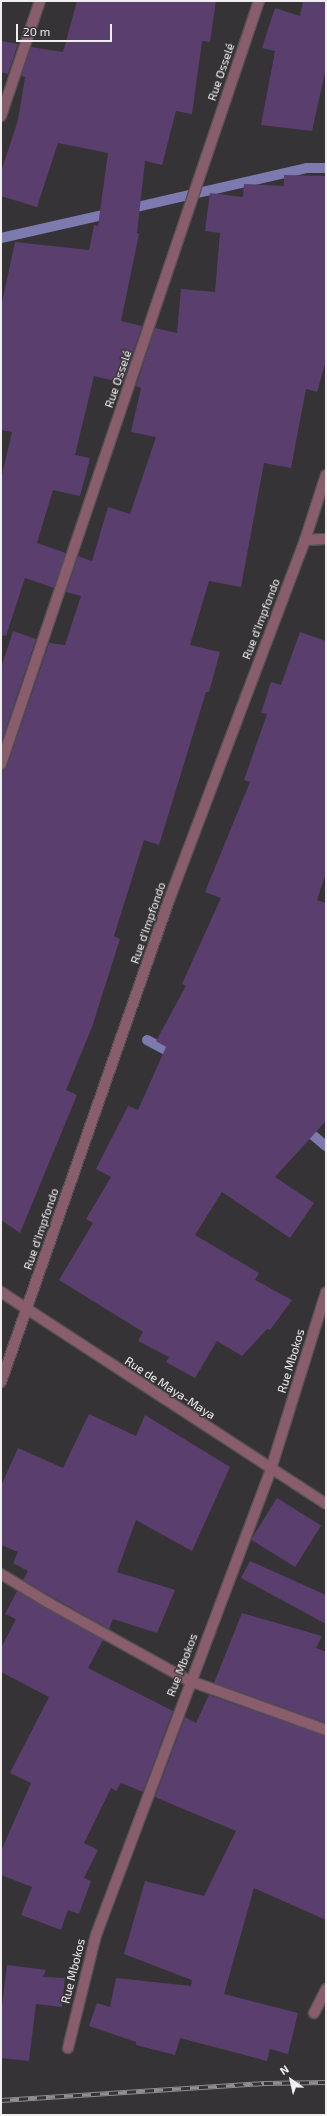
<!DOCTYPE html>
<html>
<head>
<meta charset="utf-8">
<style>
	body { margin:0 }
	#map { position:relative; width:327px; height:2116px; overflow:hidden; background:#353335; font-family:"Exo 2",sans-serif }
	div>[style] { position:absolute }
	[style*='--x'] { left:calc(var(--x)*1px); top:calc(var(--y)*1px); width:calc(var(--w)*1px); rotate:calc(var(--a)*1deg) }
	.stream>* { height:10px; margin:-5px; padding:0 5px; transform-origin:5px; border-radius:5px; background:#7d7ab0 }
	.building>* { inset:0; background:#5a3f6e; transform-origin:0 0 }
	.roads { filter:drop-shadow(1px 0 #535153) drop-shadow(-1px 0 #535153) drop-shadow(0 1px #535153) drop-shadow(0 -1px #535153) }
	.street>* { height:10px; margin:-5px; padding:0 5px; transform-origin:5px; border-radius:5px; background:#8a5d6d }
	.rail>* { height:4.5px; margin-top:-2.25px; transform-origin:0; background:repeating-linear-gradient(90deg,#353335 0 9px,#908e90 0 18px); box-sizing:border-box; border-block:1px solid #908e90 }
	span { translate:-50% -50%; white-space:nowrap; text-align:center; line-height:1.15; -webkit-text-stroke:3px #353335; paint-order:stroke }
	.street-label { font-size:12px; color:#f0eeef }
	.frame { position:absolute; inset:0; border:2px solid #f0eeef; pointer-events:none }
	.north { position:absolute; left:271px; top:2060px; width:40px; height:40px; -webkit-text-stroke:3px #353335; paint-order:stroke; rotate:326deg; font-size:11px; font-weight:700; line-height:16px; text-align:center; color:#f0eeef }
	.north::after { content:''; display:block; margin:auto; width:14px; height:18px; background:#f0eeef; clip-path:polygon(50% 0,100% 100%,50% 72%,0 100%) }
	.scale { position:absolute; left:16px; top:24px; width:96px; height:18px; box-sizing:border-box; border:2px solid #f0eeef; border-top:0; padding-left:5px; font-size:12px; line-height:14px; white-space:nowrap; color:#f0eeef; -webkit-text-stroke:3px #353335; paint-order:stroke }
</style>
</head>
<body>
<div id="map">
	<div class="stream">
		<div style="--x:128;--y:209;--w:184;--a:-12.9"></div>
		<div style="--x:307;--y:168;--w:19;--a:0"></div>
		<div style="--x:1;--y:238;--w:114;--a:-12.7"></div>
		<div style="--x:147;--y:1040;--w:34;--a:28"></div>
		<div style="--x:302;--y:1126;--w:31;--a:40"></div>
	</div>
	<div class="building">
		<div style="clip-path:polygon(77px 1px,216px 1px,210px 42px,202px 41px,192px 114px,176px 111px,162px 165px,145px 161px,137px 233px,139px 234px,121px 321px,142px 326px,123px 383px,94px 376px,75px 455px,90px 458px,80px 496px,53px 490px,37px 543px,66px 553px,54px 588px,25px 578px,6px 636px,1px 635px,1px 479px,12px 432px,1px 430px,1px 307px,15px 242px,89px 250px,94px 225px,98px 226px,108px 153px,58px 143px,37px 207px,1px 196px,1px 172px,18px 120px,25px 77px,21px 76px,31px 47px,63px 52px)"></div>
		<div style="clip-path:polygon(303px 1px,326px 1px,326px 68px,312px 131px,261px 125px,275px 51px,262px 48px,275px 8px,300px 16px)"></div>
		<div style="clip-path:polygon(1px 41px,18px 44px,8px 74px,1px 72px)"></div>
		<div style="clip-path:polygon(284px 175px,326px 176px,326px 361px,317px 392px,306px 389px,291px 468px,264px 463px,241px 587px,209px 581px,190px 645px,220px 652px,209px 692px,206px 692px,159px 845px,144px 840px,114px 936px,120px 939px,92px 1027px,66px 1090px,77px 1095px,20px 1233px,1px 1220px,1px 770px,7px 766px,49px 643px,65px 645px,81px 596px,66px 592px,78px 556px,92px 561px,108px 507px,130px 514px,156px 437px,131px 432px,141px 388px,136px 386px,155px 328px,177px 333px,181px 289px,215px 292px,220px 233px,205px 231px,210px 193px,243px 197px,244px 184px,284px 186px)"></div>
		<div style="clip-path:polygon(13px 631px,36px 639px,1px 744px,1px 668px)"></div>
		<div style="clip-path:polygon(300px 632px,326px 641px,326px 873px,317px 900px,326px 903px,326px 1121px,275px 1177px,314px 1203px,290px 1238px,222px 1192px,195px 1235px,259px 1273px,255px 1280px,292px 1300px,270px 1330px,267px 1329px,242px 1356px,217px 1341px,195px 1378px,166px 1362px,169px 1357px,138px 1341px,143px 1332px,59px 1280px,93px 1223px,86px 1219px,111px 1177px,96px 1169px,128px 1106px,138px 1110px,166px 1047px,156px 1041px,186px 986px,182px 984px,221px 898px,205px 892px,250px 782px,244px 780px,267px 714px,261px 713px,271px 682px,281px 685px)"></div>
		<div style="clip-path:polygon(89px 1414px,136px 1436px,145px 1415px,230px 1467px,192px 1551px,136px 1520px,117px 1572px,175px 1590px,157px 1633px,113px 1619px,109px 1629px,52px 1597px,23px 1580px,28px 1571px,13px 1563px,18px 1552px,1px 1545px,1px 1486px,18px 1448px,63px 1468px)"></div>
		<div style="left:277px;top:1498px;width:52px;height:49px;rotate:32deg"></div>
		<div style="clip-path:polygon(250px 1561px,326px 1595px,326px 1624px,241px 1578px)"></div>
		<div style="clip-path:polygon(17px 1591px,103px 1640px,88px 1668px,173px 1711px,143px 1792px,121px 1783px,116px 1791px,111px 1788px,84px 1843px,98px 1850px,84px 1878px,91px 1881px,79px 1914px,68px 1910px,61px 1930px,21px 1915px,32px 1887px,1px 1875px,1px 1851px,31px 1783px,10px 1773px,49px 1697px,1px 1672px,1px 1648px,16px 1619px,5px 1614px)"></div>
		<div style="clip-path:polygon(242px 1613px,322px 1636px,316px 1648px,326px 1652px,326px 1723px,214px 1683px)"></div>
		<div style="clip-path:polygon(209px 1695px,326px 1736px,326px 1920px,254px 1888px,224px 1994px,298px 2013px,288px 2054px,270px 2049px,267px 2061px,180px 2038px,175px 2055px,136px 2045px,136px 2042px,89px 2026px,97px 2003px,110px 2007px,116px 1978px,191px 1986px,192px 1980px,124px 1954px,145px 1881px,204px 1896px,236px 1831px,155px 1797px,185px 1717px,196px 1723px)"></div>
		<div style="clip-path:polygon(7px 1965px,46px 1970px,43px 1977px,65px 1978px,62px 2007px,36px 2004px,29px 2061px,1px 2058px,1px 2014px)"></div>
	</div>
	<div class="roads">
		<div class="street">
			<div style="--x:1;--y:116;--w:121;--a:-71.3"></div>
			<div style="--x:305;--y:540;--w:21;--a:-3"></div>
			<div style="--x:1;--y:764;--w:805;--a:-71.32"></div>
			<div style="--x:1;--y:1292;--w:388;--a:33.1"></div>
			<div style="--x:1;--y:1382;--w:510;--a:-70.78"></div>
			<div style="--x:169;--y:900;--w:385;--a:-69.3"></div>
			<div style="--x:305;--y:540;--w:68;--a:-72.1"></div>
			<div style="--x:1;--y:1574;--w:56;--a:31.1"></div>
			<div style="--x:49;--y:1603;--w:161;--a:29"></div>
			<div style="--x:190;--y:1681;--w:145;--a:19.8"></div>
			<div style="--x:314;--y:2013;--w:27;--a:-63"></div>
			<div style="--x:68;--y:2048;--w:116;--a:-76.1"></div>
			<div style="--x:96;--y:1935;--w:498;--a:-69.4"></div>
			<div style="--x:271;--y:1469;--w:185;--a:-72.7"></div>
		</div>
	</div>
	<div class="rail">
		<div style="--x:1;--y:2100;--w:264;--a:-3.7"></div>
		<div style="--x:264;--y:2083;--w:62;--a:-0.9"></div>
	</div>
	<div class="street-label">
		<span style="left:221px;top:72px;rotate:-71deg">Rue Osselé</span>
		<span style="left:118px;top:379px;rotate:-71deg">Rue Osselé</span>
		<span style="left:261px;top:619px;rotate:-69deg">Rue d'Impfondo</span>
		<span style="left:148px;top:923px;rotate:-71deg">Rue d'Impfondo</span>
		<span style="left:41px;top:1229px;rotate:-71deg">Rue d'Impfondo</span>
		<span style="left:291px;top:1361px;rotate:-73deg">Rue Mbokos</span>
		<span style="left:170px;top:1388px;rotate:33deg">Rue de Maya-Maya</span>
		<span style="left:182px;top:1665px;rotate:-69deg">Rue Mbokos</span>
		<span style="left:73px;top:1971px;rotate:-76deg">Rue Mbokos</span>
	</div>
	<div class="frame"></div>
	<div class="north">N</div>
	<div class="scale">20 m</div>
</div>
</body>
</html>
